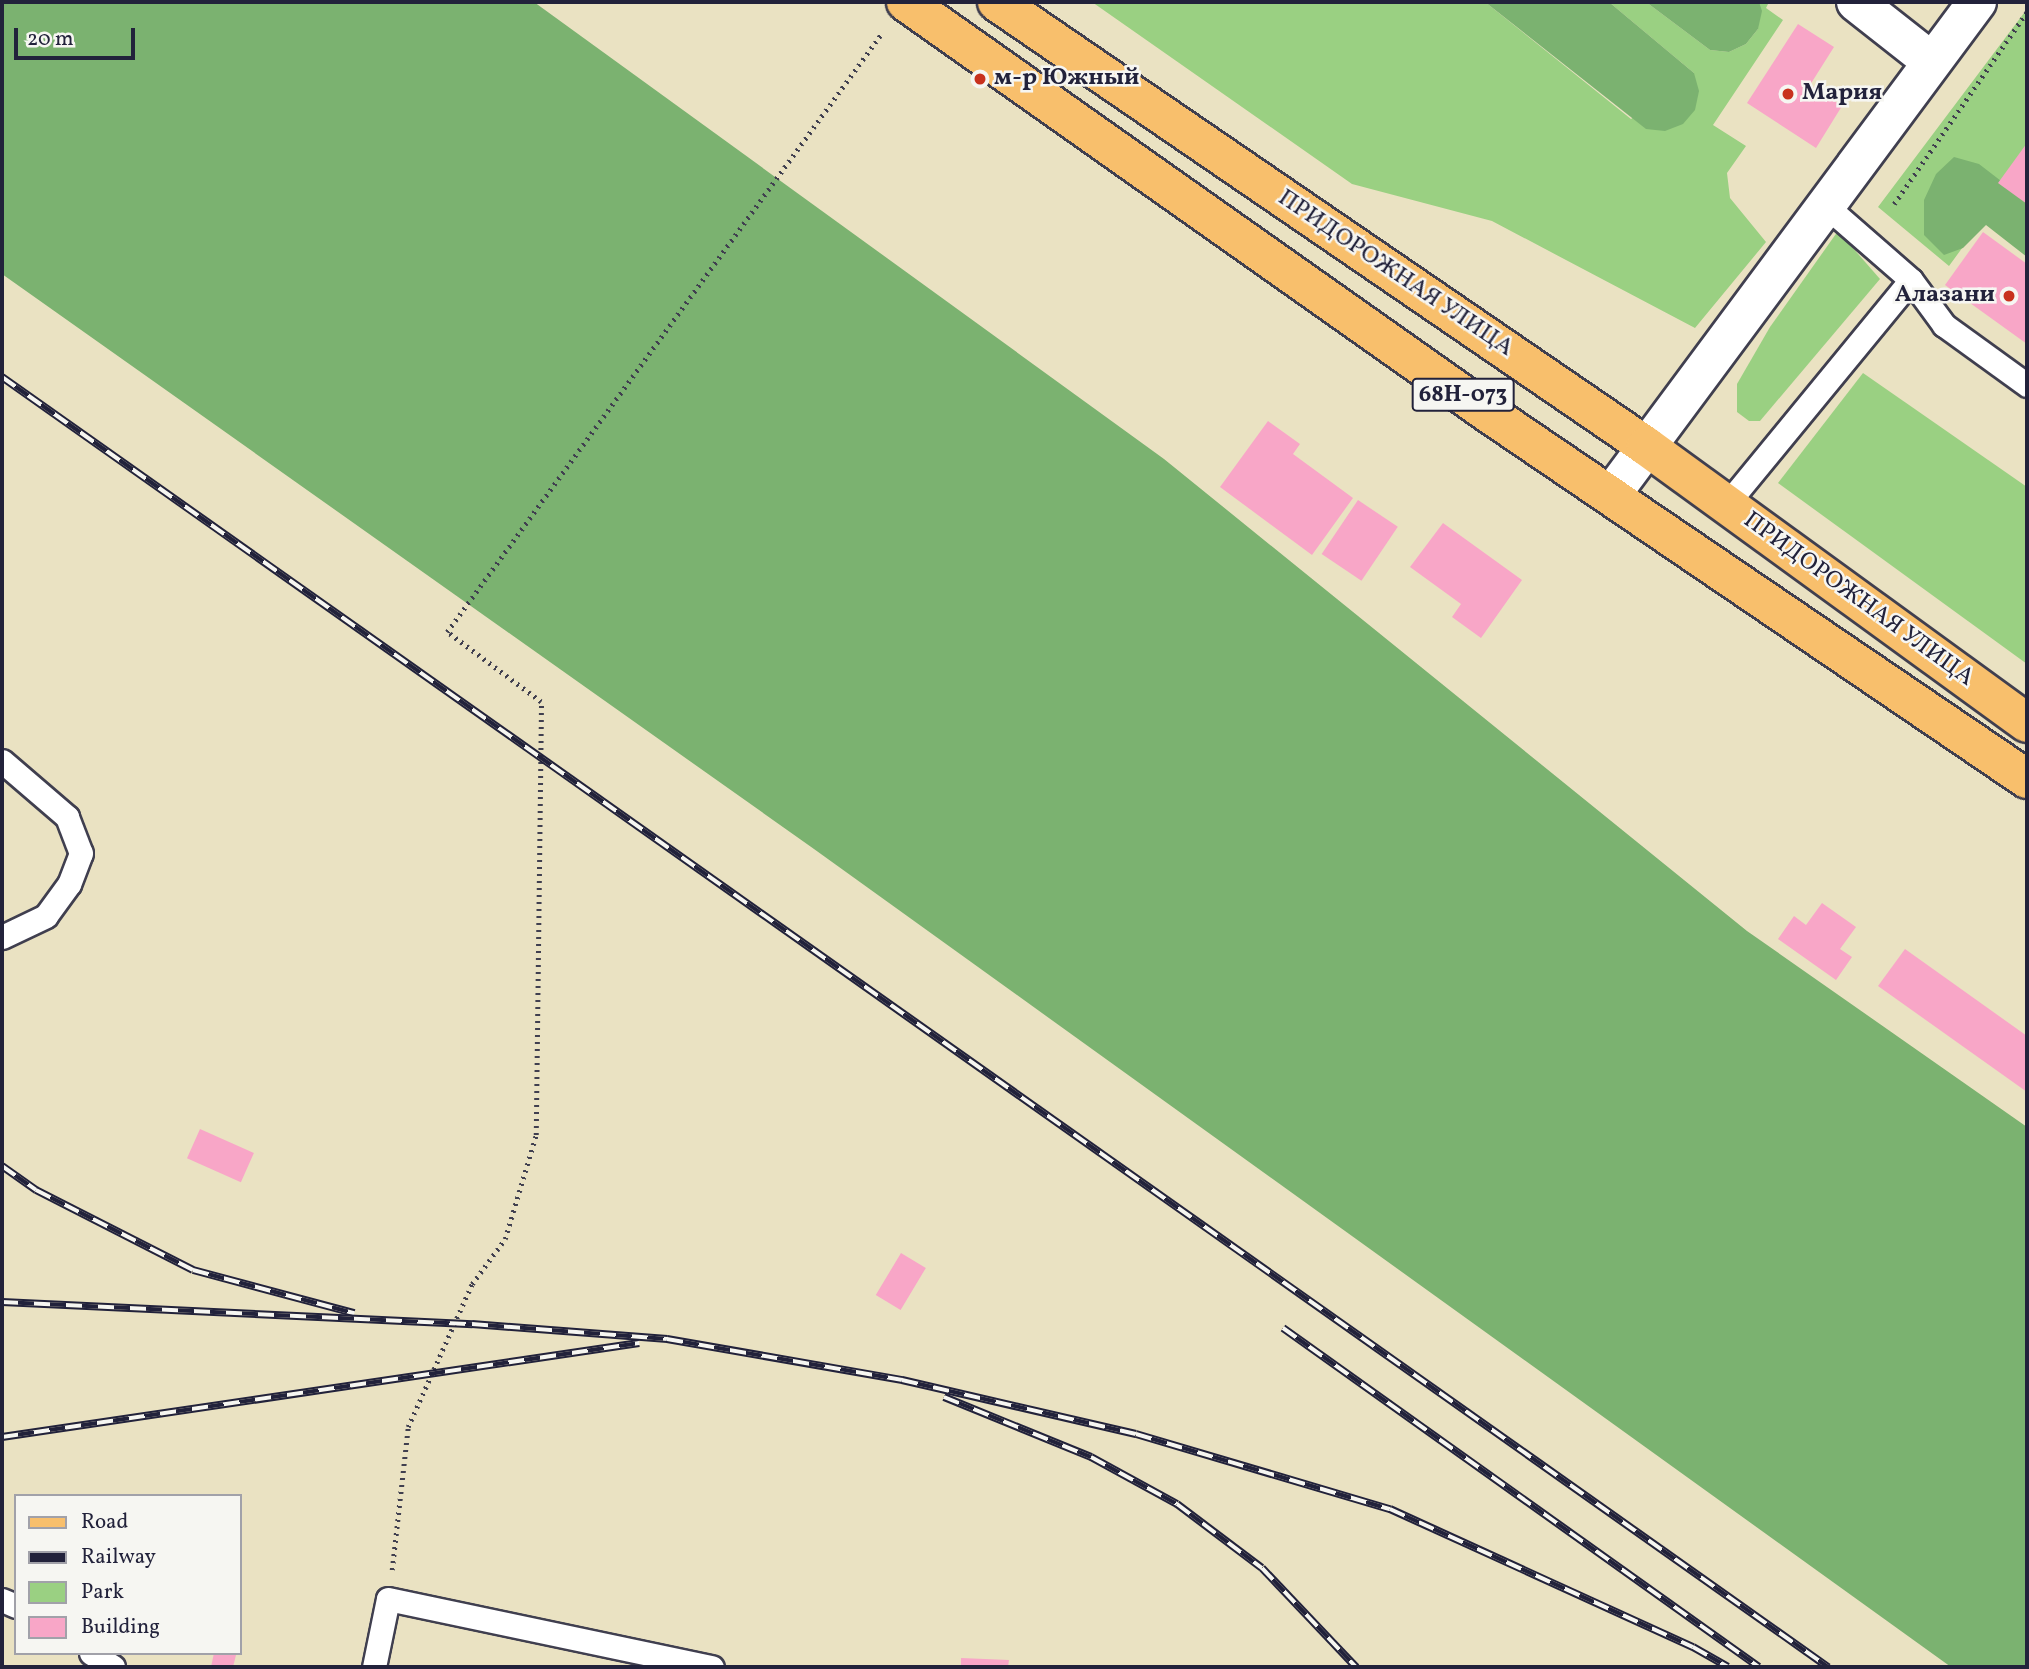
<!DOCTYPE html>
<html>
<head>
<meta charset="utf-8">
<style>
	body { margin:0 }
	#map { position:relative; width:2029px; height:1669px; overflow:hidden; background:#eae2c2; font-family:Vollkorn,serif }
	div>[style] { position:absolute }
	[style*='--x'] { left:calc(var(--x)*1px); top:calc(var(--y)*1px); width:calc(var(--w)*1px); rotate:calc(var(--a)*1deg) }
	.green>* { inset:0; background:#9ad082 }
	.forest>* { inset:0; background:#7bb270 }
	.building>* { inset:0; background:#f8a6c7; transform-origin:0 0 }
	.path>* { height:4.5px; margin-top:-2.25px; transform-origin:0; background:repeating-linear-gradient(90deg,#403f4f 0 2px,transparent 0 7px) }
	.roads { filter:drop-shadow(2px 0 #403f4f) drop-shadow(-2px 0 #403f4f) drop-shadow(0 2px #403f4f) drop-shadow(0 -2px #403f4f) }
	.lane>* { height:23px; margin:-11.5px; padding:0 11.5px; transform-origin:11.5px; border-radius:11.5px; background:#fff }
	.street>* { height:38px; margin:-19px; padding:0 19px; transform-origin:19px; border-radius:19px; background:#fff }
	.primary>* { height:38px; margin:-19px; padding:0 19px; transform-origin:19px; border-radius:19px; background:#f8bf6c }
	.rail>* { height:8px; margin-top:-4px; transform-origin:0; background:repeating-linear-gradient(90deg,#f6f6f2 0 16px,#22223b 0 32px); box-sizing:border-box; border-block:2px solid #22223b }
	.dots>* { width:19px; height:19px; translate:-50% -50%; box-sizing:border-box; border:4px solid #f6f6f2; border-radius:50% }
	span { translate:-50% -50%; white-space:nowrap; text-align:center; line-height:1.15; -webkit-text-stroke:5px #f6f6f2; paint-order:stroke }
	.shield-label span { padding:2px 5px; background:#f6f6f2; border:2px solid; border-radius:5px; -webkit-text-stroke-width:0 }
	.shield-label { font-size:23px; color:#22223b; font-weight:700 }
	.poi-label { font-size:24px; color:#22223b; font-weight:700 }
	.left { translate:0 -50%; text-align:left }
	.right { translate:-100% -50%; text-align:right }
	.street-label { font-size:24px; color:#22223b }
	.frame { position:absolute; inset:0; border:4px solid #22223b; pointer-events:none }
	.legend { position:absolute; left:14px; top:1494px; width:228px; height:161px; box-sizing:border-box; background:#f6f6f2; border:2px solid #a1a1a9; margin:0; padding:9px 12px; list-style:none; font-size:21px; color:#22223b }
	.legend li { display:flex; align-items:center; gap:14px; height:35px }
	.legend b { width:35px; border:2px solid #a1a1a9 }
	.scale { position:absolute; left:14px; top:28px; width:121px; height:32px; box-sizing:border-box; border:4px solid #22223b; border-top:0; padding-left:9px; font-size:21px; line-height:24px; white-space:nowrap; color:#22223b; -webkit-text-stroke:5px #f6f6f2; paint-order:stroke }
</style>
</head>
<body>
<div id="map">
	<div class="green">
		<div style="clip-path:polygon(1092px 2px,1485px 2px,1631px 119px,1694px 73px,1609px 2px,1646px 2px,1710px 50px,1729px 52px,1746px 44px,1758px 29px,1759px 2px,1769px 2px,1766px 8px,1783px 20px,1713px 125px,1746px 146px,1727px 173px,1730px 198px,1766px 242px,1695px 328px,1492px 221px,1352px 184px)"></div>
		<div style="clip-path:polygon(2027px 9px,2027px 244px,1987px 214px,1949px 266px,1878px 207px)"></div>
		<div style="clip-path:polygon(1838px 231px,1880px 279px,1760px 421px,1749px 421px,1737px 412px,1737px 384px,1770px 327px)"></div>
		<div style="clip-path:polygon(1863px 373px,2027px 487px,2027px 664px,1778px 483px)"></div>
	</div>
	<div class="forest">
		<div style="clip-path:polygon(2px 2px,534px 2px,1164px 459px,1747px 931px,2027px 1127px,2027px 1667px,1951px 1667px,814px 849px,2px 274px)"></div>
		<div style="clip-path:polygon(1485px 2px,1609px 2px,1694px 73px,1699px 91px,1695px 110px,1683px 124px,1665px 131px,1646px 129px)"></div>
		<div style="clip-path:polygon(1646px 2px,1759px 2px,1762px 11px,1758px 29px,1746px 44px,1729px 52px,1710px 50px)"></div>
		<div style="clip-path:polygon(1954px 157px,1979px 164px,2027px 201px,2027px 257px,1986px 225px,1963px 248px,1944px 255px,1924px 235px,1924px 200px,1936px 174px)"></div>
	</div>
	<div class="building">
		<div style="clip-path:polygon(1798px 24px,1834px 47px,1810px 85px,1842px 106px,1816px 148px,1747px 103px)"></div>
		<div style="clip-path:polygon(2027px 143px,2027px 204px,1998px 183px)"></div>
		<div style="clip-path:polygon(1983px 232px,2027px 264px,2027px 344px,1945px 285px)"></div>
		<div style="clip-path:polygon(1268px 421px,1300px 444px,1293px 454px,1353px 498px,1312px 555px,1220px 487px)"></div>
		<div style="left:1358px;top:500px;width:48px;height:65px;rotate:34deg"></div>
		<div style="clip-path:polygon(1443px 523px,1522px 580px,1481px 638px,1452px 617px,1461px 604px,1410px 567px)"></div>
		<div style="clip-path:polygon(1822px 903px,1856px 927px,1840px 949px,1852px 957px,1836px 980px,1778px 939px,1794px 916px,1806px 925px)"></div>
		<div style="clip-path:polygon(1905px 949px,2027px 1036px,2027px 1092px,1878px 986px)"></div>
		<div style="left:200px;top:1129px;width:59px;height:32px;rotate:24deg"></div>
		<div style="left:901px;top:1253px;width:29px;height:49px;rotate:31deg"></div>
		<div style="clip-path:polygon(214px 1653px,236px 1655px,233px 1667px,211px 1667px)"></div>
		<div style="clip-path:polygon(961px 1658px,1009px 1660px,1008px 1667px,961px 1667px)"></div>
	</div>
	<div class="path">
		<div style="--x:1894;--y:204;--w:234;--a:-55.3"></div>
		<div style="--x:392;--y:1570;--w:144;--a:-83.6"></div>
		<div style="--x:408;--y:1427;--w:157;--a:-65.9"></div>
		<div style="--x:472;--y:1284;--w:56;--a:-53.7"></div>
		<div style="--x:505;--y:1239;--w:109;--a:-73.4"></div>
		<div style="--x:536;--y:1135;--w:433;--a:-89.3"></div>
		<div style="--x:541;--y:702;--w:117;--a:-143.3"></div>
		<div style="--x:447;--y:632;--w:740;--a:-54.01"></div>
	</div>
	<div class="roads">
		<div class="lane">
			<div style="--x:1825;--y:205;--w:114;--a:41.1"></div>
			<div style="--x:1726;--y:505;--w:291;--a:-50.6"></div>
			<div style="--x:1911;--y:280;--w:56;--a:53.7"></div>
			<div style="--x:1944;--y:325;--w:102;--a:35.9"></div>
			<div style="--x:2;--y:761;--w:86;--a:40.7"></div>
			<div style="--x:67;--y:817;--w:39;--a:69"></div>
			<div style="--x:81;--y:853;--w:33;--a:111"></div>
			<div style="--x:69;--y:884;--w:39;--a:126"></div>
			<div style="--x:46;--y:916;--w:49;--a:154.5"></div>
			<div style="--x:2;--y:1600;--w:15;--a:23"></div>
			<div style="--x:91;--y:1653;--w:26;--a:32"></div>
			<div style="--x:374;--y:1667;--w:69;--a:-78.4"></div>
			<div style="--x:388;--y:1599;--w:331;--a:11.9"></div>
		</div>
		<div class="street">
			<div style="--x:1856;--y:2;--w:95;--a:38.2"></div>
			<div style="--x:1611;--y:495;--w:614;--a:-53.41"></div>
		</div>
		<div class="primary">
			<div style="--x:906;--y:2;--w:711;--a:35.21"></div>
			<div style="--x:1487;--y:412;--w:653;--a:34.2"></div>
			<div style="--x:997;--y:2;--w:786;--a:34.38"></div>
			<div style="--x:1646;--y:446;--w:471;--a:36"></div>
		</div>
	</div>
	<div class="rail">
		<div style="--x:2;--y:377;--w:2236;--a:35.24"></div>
		<div style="--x:2;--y:1166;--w:42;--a:35.2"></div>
		<div style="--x:36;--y:1190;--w:176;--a:27"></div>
		<div style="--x:193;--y:1270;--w:167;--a:15"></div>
		<div style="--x:2;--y:1302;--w:471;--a:2.7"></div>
		<div style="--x:472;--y:1324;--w:196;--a:4.4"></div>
		<div style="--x:667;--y:1339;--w:239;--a:9.9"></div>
		<div style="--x:902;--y:1380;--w:240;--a:13"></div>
		<div style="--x:1136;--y:1434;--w:265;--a:16.5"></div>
		<div style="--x:1390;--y:1509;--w:333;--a:24.5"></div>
		<div style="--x:1693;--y:1647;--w:40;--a:29.7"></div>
		<div style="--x:1283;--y:1328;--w:584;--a:35.46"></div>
		<div style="--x:944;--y:1397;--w:159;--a:22.2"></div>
		<div style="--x:1091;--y:1457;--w:98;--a:28.7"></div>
		<div style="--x:1177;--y:1504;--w:106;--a:37"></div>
		<div style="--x:1262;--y:1568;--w:137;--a:46.5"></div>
		<div style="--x:2;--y:1437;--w:644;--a:-8.39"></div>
	</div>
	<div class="dots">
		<div style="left:980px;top:79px;background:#c8321e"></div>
		<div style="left:1788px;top:94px;background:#c8321e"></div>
		<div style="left:2009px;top:296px;background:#c8321e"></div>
	</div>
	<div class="shield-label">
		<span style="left:1463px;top:395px">68Н-073</span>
	</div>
	<div class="poi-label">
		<span class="left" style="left:994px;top:79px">м-р Южный</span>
		<span class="left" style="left:1802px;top:94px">Мария</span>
		<span class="right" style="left:1995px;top:296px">Алазани</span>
	</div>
	<div class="street-label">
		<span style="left:1395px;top:274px;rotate:34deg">ПРИДОРОЖНАЯ УЛИЦА</span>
		<span style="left:1858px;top:600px;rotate:36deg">ПРИДОРОЖНАЯ УЛИЦА</span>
	</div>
	<div class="frame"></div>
	<ul class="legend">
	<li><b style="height:9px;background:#f8bf6c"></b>Road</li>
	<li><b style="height:9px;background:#22223b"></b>Railway</li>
	<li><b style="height:19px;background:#9ad082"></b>Park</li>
	<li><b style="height:19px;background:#f8a6c7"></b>Building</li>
	</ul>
	<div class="scale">20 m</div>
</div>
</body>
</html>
